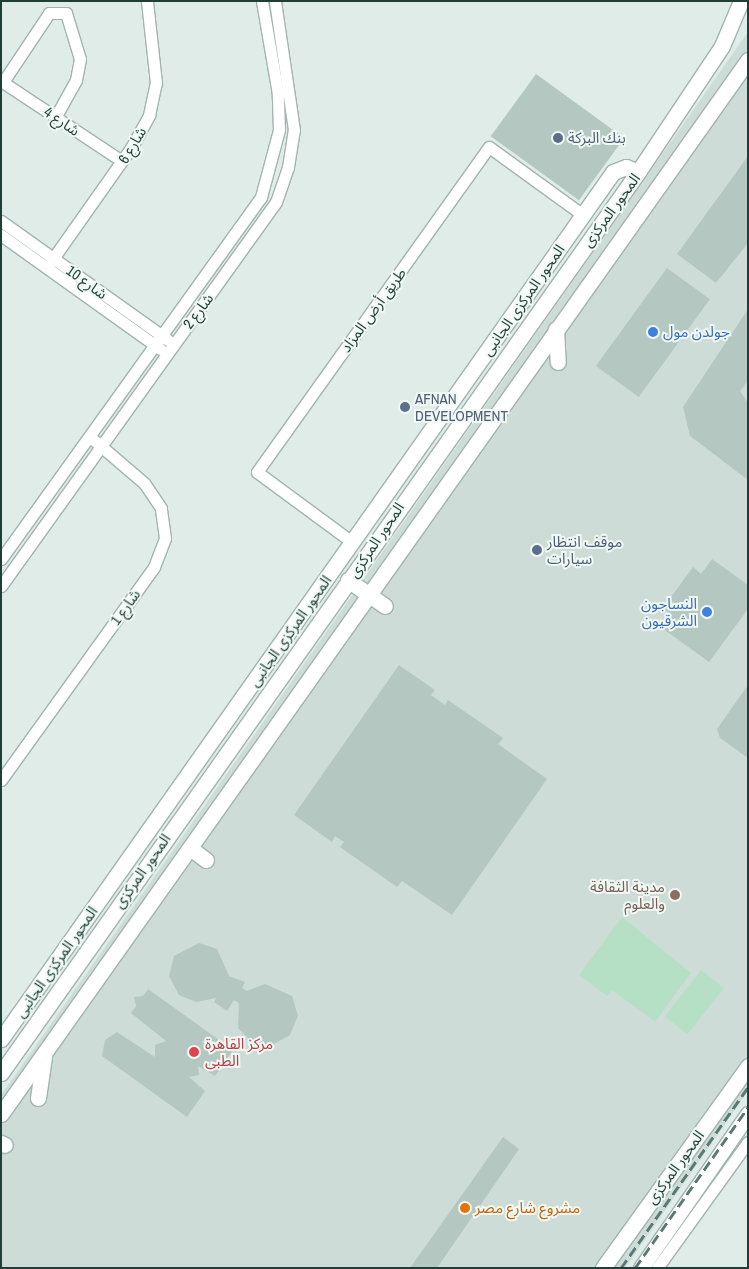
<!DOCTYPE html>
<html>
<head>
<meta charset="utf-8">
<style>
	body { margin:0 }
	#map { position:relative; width:749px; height:1269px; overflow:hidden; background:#e0ece8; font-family:"Archivo Narrow","Noto Sans Arabic",sans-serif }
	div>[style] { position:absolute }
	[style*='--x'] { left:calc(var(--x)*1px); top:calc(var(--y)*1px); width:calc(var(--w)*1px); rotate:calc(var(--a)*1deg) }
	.built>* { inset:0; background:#cedcd7 }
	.green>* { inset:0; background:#b6e0c5; transform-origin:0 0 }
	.building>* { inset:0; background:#b5c7c1; transform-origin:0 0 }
	.roads { filter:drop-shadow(1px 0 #a2b4b0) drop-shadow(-1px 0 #a2b4b0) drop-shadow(0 1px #a2b4b0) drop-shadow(0 -1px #a2b4b0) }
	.street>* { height:11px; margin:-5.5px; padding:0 5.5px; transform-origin:5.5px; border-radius:5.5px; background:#fff }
	.secondary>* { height:15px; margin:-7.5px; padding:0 7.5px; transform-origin:7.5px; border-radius:7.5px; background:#fff }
	.rail>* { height:3px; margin-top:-1.5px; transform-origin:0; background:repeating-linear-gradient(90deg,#597a74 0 10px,transparent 0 15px) }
	.dots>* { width:14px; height:14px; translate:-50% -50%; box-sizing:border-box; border:2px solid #f1f9f5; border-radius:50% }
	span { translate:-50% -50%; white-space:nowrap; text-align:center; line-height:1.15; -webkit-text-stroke:4px #f1f9f5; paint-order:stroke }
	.street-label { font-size:15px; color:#1f3e38 }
	.service-label { font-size:15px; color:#4e5e75 }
	.left { translate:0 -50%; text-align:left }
	.shop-label { font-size:15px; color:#366cbe }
	.right { translate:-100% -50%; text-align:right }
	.education-label { font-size:15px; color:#785e54 }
	.health-label { font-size:15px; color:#be3a42 }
	.food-label { font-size:15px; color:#c56008 }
	.frame { position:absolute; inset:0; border:2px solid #1f3e38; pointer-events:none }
</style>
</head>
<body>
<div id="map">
	<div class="built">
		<div style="clip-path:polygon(748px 32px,748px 1091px,625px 1268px,1px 1268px,1px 1095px)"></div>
	</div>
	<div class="green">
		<div style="clip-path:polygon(622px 917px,691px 973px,655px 1022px,612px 990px,607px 996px,579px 975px)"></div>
		<div style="left:701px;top:970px;width:29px;height:59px;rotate:38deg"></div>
	</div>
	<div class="building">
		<div style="left:536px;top:74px;width:109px;height:77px;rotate:36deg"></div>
		<div style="clip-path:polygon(748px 156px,748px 243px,716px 283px,677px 254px)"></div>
		<div style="left:667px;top:268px;width:53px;height:121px;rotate:36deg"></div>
		<div style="clip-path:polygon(748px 309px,748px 381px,740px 391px,748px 403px,748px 480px,690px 436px,683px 407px)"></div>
		<div style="clip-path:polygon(712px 559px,748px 585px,748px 609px,709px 662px,662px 628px,672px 615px,663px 608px,693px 567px,701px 574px)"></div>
		<div style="clip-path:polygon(399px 665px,435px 690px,431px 695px,445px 705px,448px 700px,503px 738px,498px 744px,547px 779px,452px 915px,402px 881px,397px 887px,340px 847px,344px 842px,335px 836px,332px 842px,294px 815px)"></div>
		<div style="clip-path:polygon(748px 685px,748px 758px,720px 738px,717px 729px)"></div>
		<div style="clip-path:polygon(199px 943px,217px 949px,229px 976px,245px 982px,242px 988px,247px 991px,265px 984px,292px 996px,298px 1016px,290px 1035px,272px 1045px,252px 1042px,238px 1028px,239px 1003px,234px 1000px,227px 1011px,214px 1002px,216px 998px,196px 1002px,179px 995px,169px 976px,174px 956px)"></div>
		<div style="clip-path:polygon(148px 989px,233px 1050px,215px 1076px,198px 1066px,199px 1075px,189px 1077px,205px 1091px,187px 1117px,102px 1056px,105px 1040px,117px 1032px,155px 1057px,155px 1045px,166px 1041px,131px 1013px,136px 1006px,134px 997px,143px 996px)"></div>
		<div style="clip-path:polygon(503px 1137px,519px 1149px,437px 1268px,410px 1268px)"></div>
	</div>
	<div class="roads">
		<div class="street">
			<div style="--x:1;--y:81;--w:145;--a:33.5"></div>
			<div style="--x:3;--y:82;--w:83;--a:-56.3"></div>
			<div style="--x:49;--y:13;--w:17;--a:0"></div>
			<div style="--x:66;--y:13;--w:48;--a:73.1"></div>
			<div style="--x:80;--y:59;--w:21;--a:101"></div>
			<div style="--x:76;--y:80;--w:41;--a:119.1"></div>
			<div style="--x:1;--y:221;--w:205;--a:35.5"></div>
			<div style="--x:1;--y:235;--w:196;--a:35.6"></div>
			<div style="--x:47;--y:267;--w:146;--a:-54.8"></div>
			<div style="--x:131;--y:148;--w:38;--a:-61"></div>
			<div style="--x:149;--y:115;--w:33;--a:-78"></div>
			<div style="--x:156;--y:83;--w:82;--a:-96.3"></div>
			<div style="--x:352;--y:542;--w:118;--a:-143.6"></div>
			<div style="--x:257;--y:472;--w:399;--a:-54.5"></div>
			<div style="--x:489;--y:147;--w:116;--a:35.9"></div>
			<div style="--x:1;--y:559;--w:446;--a:-54.3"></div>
			<div style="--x:261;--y:197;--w:69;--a:-75"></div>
			<div style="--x:279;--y:130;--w:36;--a:-92"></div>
			<div style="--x:278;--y:94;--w:94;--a:-99.8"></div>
			<div style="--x:1;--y:586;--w:472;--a:-54.4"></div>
			<div style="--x:276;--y:202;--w:37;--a:-71"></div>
			<div style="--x:288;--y:167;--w:37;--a:-81"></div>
			<div style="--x:294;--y:130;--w:130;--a:-98.4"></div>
			<div style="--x:1;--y:780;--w:262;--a:-54.3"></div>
			<div style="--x:154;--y:567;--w:31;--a:-69"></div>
			<div style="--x:165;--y:538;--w:30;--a:-98"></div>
			<div style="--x:161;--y:508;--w:30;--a:-124"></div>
			<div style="--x:144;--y:483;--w:65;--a:-139.4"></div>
			<div style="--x:657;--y:1268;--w:155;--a:-54.2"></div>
		</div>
		<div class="secondary">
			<div style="--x:556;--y:329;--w:33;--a:87"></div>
			<div style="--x:348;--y:580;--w:45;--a:35.1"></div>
			<div style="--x:190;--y:848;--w:20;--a:37"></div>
			<div style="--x:1;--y:1039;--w:1061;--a:-54.78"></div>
			<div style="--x:613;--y:172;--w:14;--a:-21"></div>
			<div style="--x:626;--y:167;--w:13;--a:23"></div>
			<div style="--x:1;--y:1073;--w:1103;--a:-54.74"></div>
			<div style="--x:638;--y:172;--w:151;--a:-56.3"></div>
			<div style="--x:722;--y:46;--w:49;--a:-67.1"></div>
			<div style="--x:38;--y:1098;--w:41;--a:-81.7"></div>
			<div style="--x:1;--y:1114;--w:1292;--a:-54.67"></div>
			<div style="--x:1;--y:1143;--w:4;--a:27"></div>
			<div style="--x:603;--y:1268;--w:249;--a:-54.3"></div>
			<div style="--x:641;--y:1268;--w:188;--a:-55.2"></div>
		</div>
	</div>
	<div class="rail">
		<div style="--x:621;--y:1268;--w:221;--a:-54.9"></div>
		<div style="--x:635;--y:1268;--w:197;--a:-54.9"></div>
	</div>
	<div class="dots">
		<div style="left:558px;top:138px;background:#5c6f8a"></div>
		<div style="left:653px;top:332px;background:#3f7fe0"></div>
		<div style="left:405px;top:407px;background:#5c6f8a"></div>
		<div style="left:537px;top:550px;background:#5c6f8a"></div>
		<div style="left:707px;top:612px;background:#3f7fe0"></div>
		<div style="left:675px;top:895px;background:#8d6e63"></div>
		<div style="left:194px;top:1052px;background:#e0444e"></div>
		<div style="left:465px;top:1208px;background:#e8710a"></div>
	</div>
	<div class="street-label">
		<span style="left:62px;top:121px;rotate:34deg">شارع 4</span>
		<span style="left:132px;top:145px;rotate:-59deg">شارع 6</span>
		<span style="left:611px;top:210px;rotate:-54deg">المحور المركزى</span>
		<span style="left:87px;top:282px;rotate:36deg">شارع 10</span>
		<span style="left:523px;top:300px;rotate:-55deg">المحور المركزى الجانبى</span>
		<span style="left:373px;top:310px;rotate:-54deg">طريق أرض المزاد</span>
		<span style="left:198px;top:311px;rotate:-53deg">شارع 2</span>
		<span style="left:376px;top:540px;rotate:-56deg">المحور المركزى</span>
		<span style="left:125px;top:607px;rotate:-54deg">شارع 1</span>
		<span style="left:290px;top:631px;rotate:-55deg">المحور المركزى الجانبى</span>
		<span style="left:142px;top:871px;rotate:-55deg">المحور المركزى</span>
		<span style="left:56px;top:962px;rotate:-55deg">المحور المركزى الجانبى</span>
		<span style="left:675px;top:1167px;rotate:-54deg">المحور المركزى</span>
	</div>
	<div class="service-label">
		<span class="left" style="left:568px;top:138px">بنك البركة</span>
		<span class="left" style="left:415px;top:407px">AFNAN<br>DEVELOPMENT</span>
		<span class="left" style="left:547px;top:550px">موقف انتظار<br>سيارات</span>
	</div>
	<div class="shop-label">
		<span class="left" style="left:663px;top:332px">جولدن مول</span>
		<span class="right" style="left:697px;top:612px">النساجون<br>الشرقيون</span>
	</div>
	<div class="education-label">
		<span class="right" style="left:665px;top:895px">مدينة الثقافة<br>والعلوم</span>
	</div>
	<div class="health-label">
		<span class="left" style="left:205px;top:1052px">مركز القاهرة<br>الطبى</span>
	</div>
	<div class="food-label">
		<span class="left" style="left:475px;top:1208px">مشروع شارع مصر</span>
	</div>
	<div class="frame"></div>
</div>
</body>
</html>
